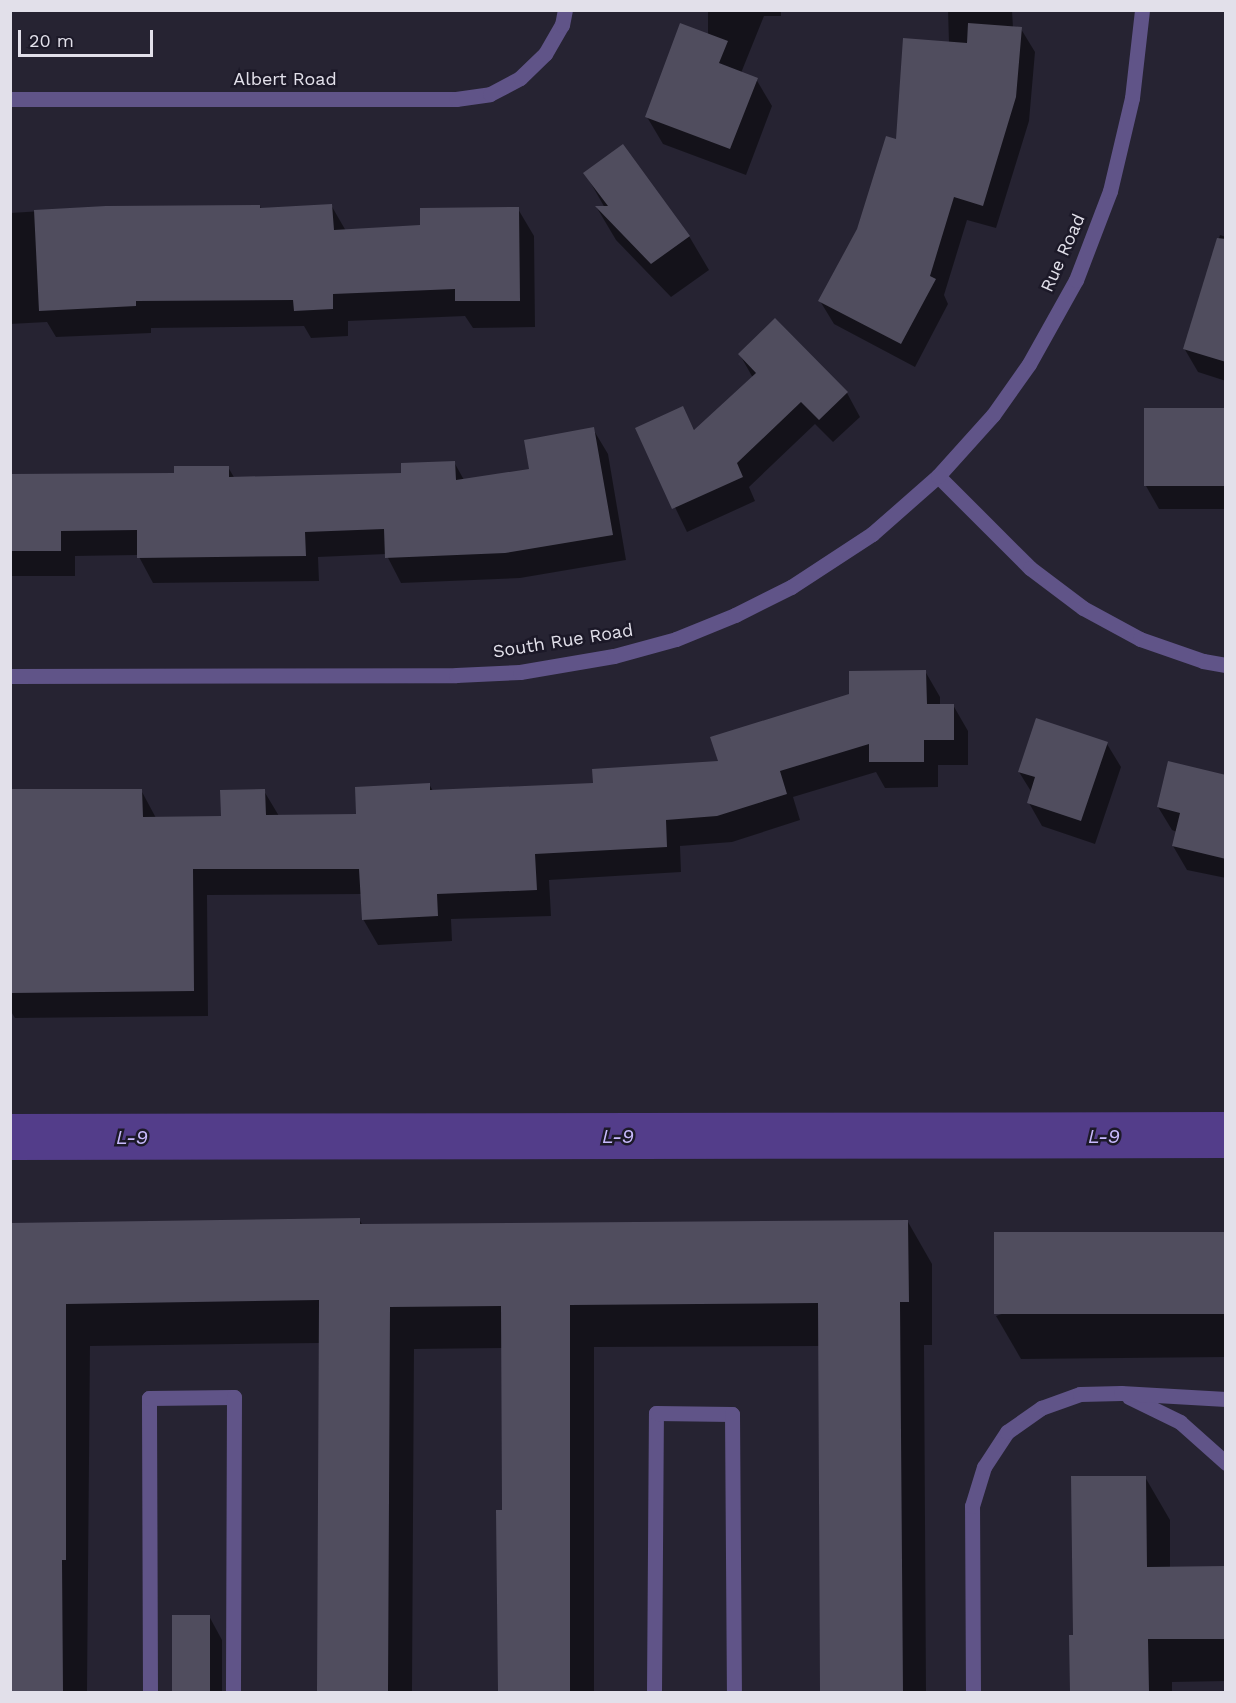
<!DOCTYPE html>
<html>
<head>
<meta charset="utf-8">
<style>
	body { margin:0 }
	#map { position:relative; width:1236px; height:1703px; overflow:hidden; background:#262332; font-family:"Work Sans",sans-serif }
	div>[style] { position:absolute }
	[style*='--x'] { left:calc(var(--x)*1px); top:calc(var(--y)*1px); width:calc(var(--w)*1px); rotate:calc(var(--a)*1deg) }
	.shadow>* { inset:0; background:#0007 }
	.canal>* { height:46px; margin:-23px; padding:0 23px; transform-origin:23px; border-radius:23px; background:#533d8a }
	.building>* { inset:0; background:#504d5e; transform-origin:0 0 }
	.service>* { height:15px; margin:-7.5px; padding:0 7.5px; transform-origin:7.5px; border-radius:7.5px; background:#605488 }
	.minor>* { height:15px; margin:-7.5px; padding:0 7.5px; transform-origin:7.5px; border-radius:7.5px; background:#605488 }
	span { translate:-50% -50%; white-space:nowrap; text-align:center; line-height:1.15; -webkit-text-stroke:5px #1c1928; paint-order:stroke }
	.street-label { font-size:18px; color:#e2e0ea }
	.water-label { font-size:20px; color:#c8bafc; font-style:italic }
	.frame { position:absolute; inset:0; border:12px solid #e2e0ea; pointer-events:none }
	.scale { position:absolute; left:18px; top:30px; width:135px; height:27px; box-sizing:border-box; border:3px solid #e2e0ea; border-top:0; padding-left:8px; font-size:18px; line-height:21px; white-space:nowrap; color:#e2e0ea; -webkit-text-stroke:4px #1c1928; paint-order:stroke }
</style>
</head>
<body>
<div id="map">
	<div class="shadow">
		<div style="clip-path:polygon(10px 10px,74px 10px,10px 12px)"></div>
		<div style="clip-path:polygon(708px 10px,781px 10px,781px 16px,764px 16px,741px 73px,756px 79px,772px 106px,746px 175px,663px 144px,647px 117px,708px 35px)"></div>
		<div style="clip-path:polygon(948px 10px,1012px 10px,1013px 28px,1021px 29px,1035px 52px,1029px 121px,996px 228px,967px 220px,944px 295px,948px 304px,915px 367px,834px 324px,820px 301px,858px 230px,897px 141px,949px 43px)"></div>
		<div style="clip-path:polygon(585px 173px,689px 236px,709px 270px,671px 297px,616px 240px,597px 208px,605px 208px)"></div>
		<div style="clip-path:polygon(331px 205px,346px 231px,422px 226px,518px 209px,534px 236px,535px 327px,473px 328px,465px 316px,348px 321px,348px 336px,311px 338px,304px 326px,151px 328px,151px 333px,56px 337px,47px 322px,10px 324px,10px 213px,106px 207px,260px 206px,261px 209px)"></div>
		<div style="clip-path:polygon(1220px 235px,1226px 237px,1226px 381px,1198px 372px,1184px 348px)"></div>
		<div style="clip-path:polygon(775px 320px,847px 393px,860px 417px,833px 442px,815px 424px,749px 487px,755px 501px,687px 532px,637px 429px,682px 408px,695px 431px,753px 378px,740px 355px)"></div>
		<div style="clip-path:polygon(1226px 410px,1226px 509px,1159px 509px,1146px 486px)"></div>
		<div style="clip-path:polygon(593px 429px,608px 454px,626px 560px,520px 578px,401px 583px,386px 554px,318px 557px,319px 581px,153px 583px,138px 555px,75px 556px,75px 576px,10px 576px,10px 476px,176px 475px,228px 467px,235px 479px,403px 474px,454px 462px,464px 480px,531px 470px)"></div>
		<div style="clip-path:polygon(925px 671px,940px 697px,940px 705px,953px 705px,968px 731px,968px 765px,938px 765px,938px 787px,885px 788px,876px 772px,793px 797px,800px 820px,732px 842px,680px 846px,681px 872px,549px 880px,551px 916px,451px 919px,452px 941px,378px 945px,363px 919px,362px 894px,207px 895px,208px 1016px,15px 1018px,10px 1010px,10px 791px,141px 790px,156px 818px,222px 818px,264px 791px,279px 816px,358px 815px,429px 784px,433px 791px,595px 784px,720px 763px)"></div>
		<div style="clip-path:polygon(1107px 744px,1121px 767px,1095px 844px,1042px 826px,1029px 803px,1032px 793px,1019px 772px)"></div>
		<div style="clip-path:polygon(1226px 777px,1226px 878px,1187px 870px,1173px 846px,1177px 832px,1172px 830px,1158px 807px)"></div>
		<div style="clip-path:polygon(359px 1219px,363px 1226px,908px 1222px,932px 1264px,932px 1345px,924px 1345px,926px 1692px,821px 1692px,819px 1346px,594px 1347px,594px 1692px,499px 1692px,498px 1511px,503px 1512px,503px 1348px,414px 1349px,412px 1692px,318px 1692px,320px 1343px,90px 1346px,87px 1692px,10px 1692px,10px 1224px)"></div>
		<div style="clip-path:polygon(1226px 1234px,1226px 1357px,1021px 1359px,996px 1316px)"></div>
		<div style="clip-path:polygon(1145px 1477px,1170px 1520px,1170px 1568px,1226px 1568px,1226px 1681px,1172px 1682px,1172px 1692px,1071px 1692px,1070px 1636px,1074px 1636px)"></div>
		<div style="clip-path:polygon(174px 1616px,209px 1616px,222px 1640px,222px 1692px,173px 1692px)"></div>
	</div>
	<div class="canal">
		<div style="--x:10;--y:1137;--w:1216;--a:-0.09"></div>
	</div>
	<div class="building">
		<div style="clip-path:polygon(680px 23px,728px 41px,719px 63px,758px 78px,730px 149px,645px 117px)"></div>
		<div style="clip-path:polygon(968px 23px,1022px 27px,1016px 97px,983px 206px,954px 197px,930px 276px,936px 279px,901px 344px,818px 301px,857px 229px,886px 136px,896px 139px,903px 38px,967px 43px)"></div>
		<div style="clip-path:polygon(623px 144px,690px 236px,651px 264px,595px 206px,608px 206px,583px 173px)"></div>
		<div style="clip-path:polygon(332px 204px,334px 230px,420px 225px,420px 208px,519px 207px,520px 301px,455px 301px,455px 289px,333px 294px,333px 309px,294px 311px,293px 300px,136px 301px,136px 306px,39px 311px,34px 210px,106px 206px,260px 205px,260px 208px)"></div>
		<div style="clip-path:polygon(1217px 238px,1226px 239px,1226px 362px,1183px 349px)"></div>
		<div style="clip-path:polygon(775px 318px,848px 392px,819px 420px,801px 402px,737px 463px,743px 477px,672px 509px,635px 428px,683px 406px,694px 430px,756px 373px,738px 354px)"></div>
		<div style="left:1144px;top:408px;width:82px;height:78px"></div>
		<div style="clip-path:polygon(594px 427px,613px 535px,505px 553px,385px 558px,384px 529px,305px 532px,306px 556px,137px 558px,137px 530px,61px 531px,61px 551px,11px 551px,10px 474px,174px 473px,174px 466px,229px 466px,229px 477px,401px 473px,401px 463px,455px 461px,456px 480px,529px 469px,524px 440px)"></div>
		<div style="clip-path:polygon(926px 670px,927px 704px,954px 704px,954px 740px,924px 740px,924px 762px,869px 762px,869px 744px,780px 771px,787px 794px,717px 816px,666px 820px,667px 847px,535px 854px,537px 890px,437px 894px,438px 916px,362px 920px,359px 869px,193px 869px,194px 991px,10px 993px,10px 789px,142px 789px,143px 817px,221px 816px,220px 790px,265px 789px,266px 815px,356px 814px,355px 787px,430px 783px,430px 790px,593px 783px,592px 769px,718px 761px,710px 737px,849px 694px,849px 671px)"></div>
		<div style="clip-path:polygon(1036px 718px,1108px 742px,1081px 821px,1027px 803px,1035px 777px,1018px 772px)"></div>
		<div style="clip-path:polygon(1168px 761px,1226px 775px,1226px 859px,1172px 846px,1180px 813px,1157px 807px)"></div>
		<div style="clip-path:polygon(360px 1218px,360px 1224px,908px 1220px,909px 1302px,900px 1302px,903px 1692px,820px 1692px,818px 1303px,570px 1305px,570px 1692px,498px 1692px,496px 1510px,502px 1510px,501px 1306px,390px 1307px,388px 1692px,317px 1692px,319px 1300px,66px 1304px,66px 1560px,62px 1560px,63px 1692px,10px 1692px,10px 1223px)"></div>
		<div style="left:1226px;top:1232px;width:82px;height:232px;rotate:90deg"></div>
		<div style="clip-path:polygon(1071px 1476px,1146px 1476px,1147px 1567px,1226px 1566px,1226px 1639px,1148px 1639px,1149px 1692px,1070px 1692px,1069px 1635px,1073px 1635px)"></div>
		<div style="left:172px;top:1615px;width:38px;height:77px"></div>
	</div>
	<div class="service">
		<div style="--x:1129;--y:1397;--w:57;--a:26.1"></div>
		<div style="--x:1180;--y:1422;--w:62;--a:41.7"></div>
		<div style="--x:150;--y:1692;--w:294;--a:-90.2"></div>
		<div style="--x:149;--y:1398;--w:85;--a:-0.7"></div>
		<div style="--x:234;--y:1397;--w:295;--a:90.2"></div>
		<div style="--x:654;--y:1692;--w:279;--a:-89.6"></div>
		<div style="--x:656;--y:1413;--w:76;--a:0.8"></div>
		<div style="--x:732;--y:1414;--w:278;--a:89.6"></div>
		<div style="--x:973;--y:1692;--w:186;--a:-90.3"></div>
		<div style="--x:972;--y:1506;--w:41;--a:-72.9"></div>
		<div style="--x:984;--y:1467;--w:42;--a:-56.7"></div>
		<div style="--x:1007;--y:1432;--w:42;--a:-35.2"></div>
		<div style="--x:1041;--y:1408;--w:41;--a:-19.7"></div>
		<div style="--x:1080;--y:1394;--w:41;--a:-1.4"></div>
		<div style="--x:1121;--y:1393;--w:105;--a:3.3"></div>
	</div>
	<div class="minor">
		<div style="--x:10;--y:99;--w:446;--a:0"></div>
		<div style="--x:456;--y:99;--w:34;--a:-8"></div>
		<div style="--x:490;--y:94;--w:34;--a:-28"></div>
		<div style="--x:520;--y:78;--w:35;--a:-44"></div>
		<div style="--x:545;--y:54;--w:34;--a:-60"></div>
		<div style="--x:562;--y:25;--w:15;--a:-79"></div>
		<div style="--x:938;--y:476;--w:130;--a:45"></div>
		<div style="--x:1030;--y:568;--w:66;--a:37"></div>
		<div style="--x:1083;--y:608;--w:65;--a:28.5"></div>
		<div style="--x:1140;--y:639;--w:67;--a:19.2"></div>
		<div style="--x:1203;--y:661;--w:23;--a:10"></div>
		<div style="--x:10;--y:676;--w:446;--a:-0.1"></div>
		<div style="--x:456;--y:675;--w:64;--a:-2.7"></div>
		<div style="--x:520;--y:672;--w:95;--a:-9.7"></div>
		<div style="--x:614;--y:656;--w:64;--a:-15.3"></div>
		<div style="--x:676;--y:639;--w:64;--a:-22.1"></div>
		<div style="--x:735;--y:615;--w:63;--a:-26.6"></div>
		<div style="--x:791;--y:587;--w:97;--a:-33.2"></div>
		<div style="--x:872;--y:534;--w:88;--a:-41.3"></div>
		<div style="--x:938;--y:476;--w:82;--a:-48"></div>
		<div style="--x:993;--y:415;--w:62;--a:-54.8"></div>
		<div style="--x:1029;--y:364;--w:96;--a:-60.8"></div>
		<div style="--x:1076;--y:280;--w:95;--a:-69.1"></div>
		<div style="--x:1110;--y:191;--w:96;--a:-76.7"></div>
		<div style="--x:1132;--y:98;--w:89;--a:-83.5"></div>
	</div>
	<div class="street-label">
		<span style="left:285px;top:79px">Albert Road</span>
		<span style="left:1063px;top:253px;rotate:-66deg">Rue Road</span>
		<span style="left:563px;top:641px;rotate:-9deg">South Rue Road</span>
	</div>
	<div class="water-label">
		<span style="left:618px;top:1136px">L-9</span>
		<span style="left:1104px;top:1136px">L-9</span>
		<span style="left:132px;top:1137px">L-9</span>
	</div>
	<div class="frame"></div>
	<div class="scale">20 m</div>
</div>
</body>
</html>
